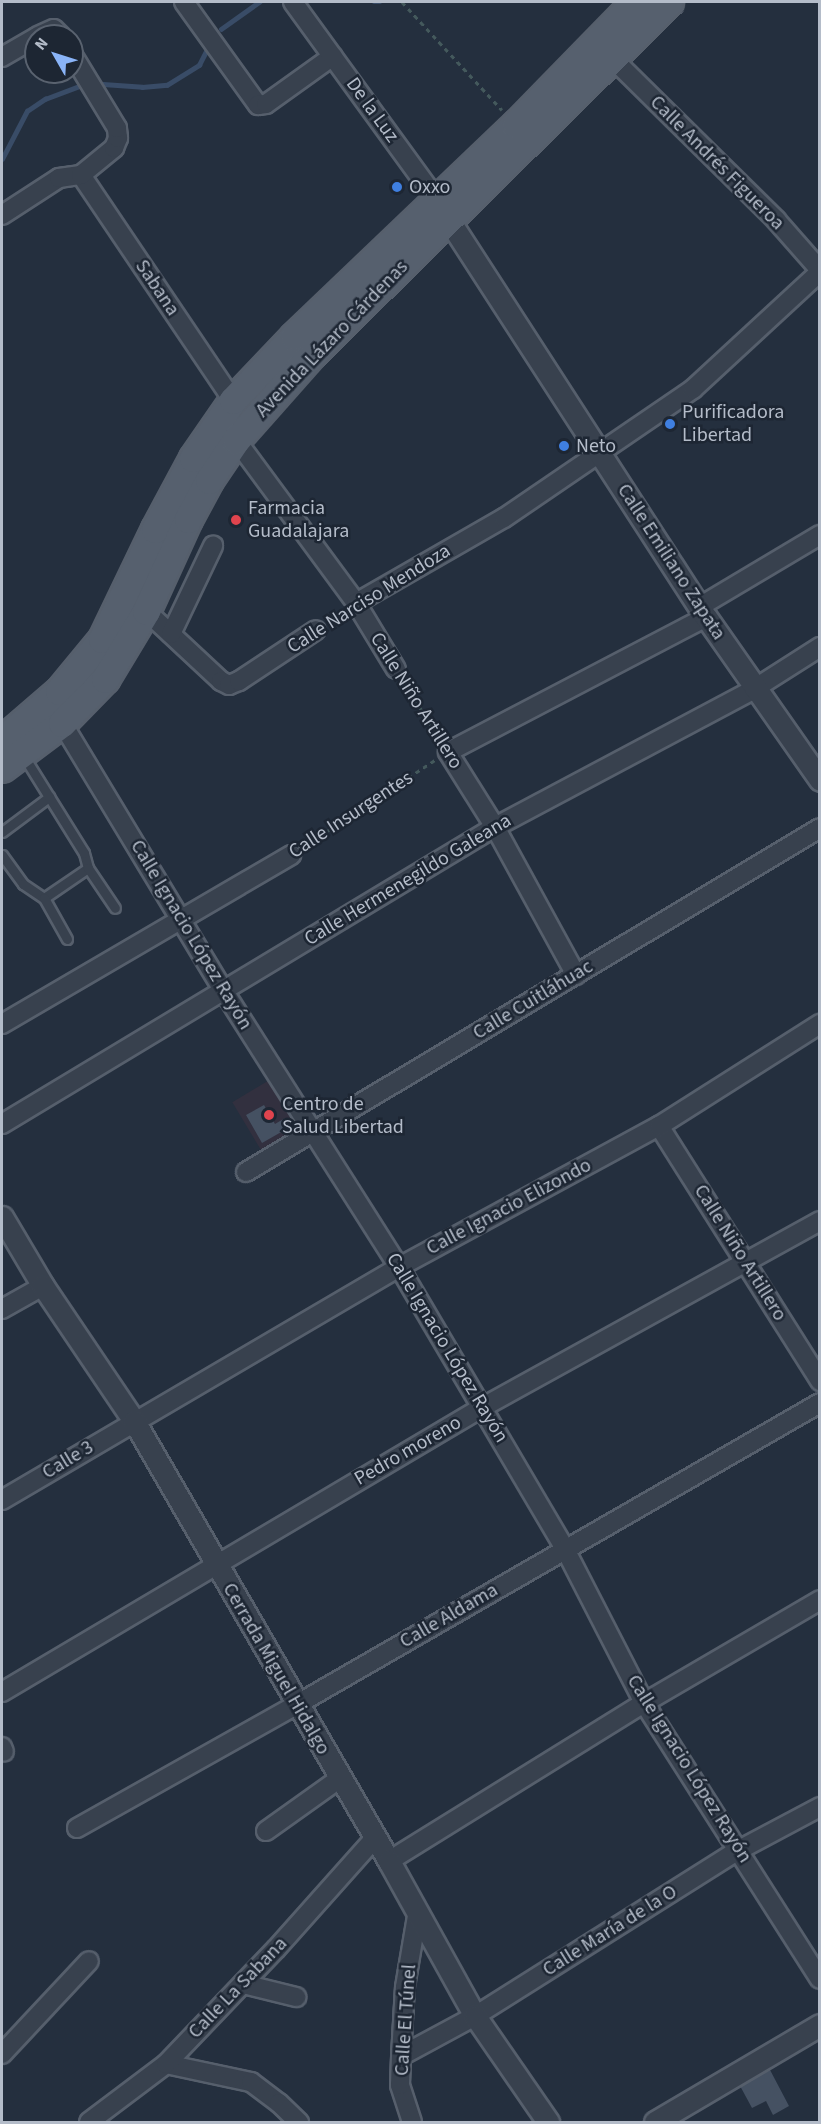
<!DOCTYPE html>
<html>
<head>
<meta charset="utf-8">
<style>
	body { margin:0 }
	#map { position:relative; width:821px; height:2124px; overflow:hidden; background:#242f3e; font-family:"Source Sans 3",sans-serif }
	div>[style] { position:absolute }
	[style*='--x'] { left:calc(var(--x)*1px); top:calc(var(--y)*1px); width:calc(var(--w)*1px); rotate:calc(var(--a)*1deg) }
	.medical>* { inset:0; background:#32303f; transform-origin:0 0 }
	.stream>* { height:4.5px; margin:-2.25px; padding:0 2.25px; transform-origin:2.25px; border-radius:2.25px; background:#394c67 }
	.building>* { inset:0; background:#455162 }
	.path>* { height:3px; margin-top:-1.5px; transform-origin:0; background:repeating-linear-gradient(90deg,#44595c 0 4.5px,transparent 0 9px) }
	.roads { filter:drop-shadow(2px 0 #565f6c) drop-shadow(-2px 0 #565f6c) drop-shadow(0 2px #565f6c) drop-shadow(0 -2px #565f6c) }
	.service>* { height:9px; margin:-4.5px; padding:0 4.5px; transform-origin:4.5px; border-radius:4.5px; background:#38414e }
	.minor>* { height:18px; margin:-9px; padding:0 9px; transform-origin:9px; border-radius:9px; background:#38414e }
	.tertiary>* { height:21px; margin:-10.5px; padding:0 10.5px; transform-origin:10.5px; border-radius:10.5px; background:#38414e }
	.primary>* { height:27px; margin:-13.5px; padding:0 13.5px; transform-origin:13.5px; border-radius:13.5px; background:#56606e }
	.dots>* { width:16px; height:16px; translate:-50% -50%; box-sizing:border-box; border:3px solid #1d2633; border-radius:50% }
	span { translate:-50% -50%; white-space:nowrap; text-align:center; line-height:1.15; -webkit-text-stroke:5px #1d2633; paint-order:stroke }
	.street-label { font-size:20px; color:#b4bcc9 }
	.poi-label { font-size:20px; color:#b4bcc9 }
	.left { translate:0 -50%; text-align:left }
	.frame { position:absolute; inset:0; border:3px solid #b4bcc9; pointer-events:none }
	.north { position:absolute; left:24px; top:24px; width:60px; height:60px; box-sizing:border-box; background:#1d2633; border:2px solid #59626f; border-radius:50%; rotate:309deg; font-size:16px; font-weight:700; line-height:24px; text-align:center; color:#b4bcc9 }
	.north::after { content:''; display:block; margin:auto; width:21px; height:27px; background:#8ab4f8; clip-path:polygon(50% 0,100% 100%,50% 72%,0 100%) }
</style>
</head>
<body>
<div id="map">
	<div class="medical">
		<div style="left:276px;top:1076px;width:61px;height:51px;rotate:59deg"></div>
	</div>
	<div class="stream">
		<div style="--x:374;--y:2;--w:6;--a:0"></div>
		<div style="--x:221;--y:29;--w:47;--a:-35.4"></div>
		<div style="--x:103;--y:84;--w:39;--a:4"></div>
		<div style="--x:142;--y:87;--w:25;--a:-5"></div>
		<div style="--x:167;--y:85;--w:38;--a:-32"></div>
		<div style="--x:199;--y:65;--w:18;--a:-63"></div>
		<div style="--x:2;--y:159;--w:54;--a:-62.5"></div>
		<div style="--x:27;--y:111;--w:22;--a:-34"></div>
		<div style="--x:45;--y:99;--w:43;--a:-20.6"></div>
	</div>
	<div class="building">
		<div style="clip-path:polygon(264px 1105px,275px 1124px,285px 1118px,290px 1127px,262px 1143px,246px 1115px)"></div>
		<div style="clip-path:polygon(769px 2068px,789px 2106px,773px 2115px,766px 2101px,752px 2108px,739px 2084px)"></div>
	</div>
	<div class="path">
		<div style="--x:402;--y:2;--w:147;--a:47.2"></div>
		<div style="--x:328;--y:622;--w:17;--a:-33"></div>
		<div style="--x:405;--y:683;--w:66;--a:58.7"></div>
		<div style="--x:303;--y:847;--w:158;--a:-33.4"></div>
	</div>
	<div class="roads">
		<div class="service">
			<div style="--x:2;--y:832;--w:59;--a:-36.7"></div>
			<div style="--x:2;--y:855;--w:36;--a:54"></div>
			<div style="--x:23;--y:884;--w:25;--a:34"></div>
			<div style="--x:44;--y:898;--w:53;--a:-34.3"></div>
			<div style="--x:88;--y:868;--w:16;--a:-105"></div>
			<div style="--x:84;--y:853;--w:115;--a:-121.9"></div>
			<div style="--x:88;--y:868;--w:48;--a:56"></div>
			<div style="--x:44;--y:898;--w:47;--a:60.7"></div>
		</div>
		<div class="minor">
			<div style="--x:184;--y:2;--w:127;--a:54.3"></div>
			<div style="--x:258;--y:105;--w:8;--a:-7"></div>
			<div style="--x:266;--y:104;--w:82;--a:-35.6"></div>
			<div style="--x:293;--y:2;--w:243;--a:54"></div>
			<div style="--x:38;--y:36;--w:17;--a:-24"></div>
			<div style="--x:54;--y:29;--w:10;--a:45"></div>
			<div style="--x:2;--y:57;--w:39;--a:-30"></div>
			<div style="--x:612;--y:58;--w:231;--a:44.6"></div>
			<div style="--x:776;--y:220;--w:67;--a:48.7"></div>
			<div style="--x:81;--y:175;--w:272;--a:56"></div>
			<div style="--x:2;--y:215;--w:68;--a:-33"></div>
			<div style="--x:59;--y:178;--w:22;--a:-8"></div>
			<div style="--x:81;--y:175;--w:43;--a:-39.3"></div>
			<div style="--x:114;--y:148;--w:11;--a:-68"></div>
			<div style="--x:118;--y:138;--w:10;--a:-96"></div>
			<div style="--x:117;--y:128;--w:87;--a:-121.3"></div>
			<div style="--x:236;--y:440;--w:202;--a:53.6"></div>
			<div style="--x:356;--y:603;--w:77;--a:58.8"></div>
			<div style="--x:356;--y:603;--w:171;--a:-29.9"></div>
			<div style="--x:504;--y:518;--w:229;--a:-34.3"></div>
			<div style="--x:693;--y:389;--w:173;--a:-42.7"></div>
			<div style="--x:699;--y:607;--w:141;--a:-30.8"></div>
			<div style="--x:146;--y:611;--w:103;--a:43"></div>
			<div style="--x:221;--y:681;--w:9;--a:27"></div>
			<div style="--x:229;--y:685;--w:11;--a:-22"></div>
			<div style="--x:239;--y:681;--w:92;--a:-33.5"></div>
			<div style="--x:171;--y:634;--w:98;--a:-64.5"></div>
			<div style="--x:62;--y:723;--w:312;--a:58.9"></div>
			<div style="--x:223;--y:990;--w:328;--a:57.6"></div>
			<div style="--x:399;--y:1267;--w:327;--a:59.5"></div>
			<div style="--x:565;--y:1549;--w:173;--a:62.8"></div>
			<div style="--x:644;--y:1703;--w:327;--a:57.5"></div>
			<div style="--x:576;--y:975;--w:169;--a:-118.7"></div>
			<div style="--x:495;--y:827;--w:89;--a:-122.1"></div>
			<div style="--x:448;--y:752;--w:291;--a:-27.6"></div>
			<div style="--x:2;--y:1024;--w:335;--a:-30.3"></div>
			<div style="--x:2;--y:1124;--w:576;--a:-31.07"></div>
			<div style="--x:495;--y:827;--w:293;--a:-28"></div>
			<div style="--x:754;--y:689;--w:78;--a:-32.5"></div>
			<div style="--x:659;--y:1126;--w:302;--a:57.7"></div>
			<div style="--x:246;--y:1172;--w:669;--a:-30.93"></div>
			<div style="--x:2;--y:1309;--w:47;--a:-29.3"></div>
			<div style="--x:2;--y:1500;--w:460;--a:-30.4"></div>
			<div style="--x:399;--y:1267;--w:296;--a:-28.5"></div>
			<div style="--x:659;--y:1126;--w:191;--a:-32.4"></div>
			<div style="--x:2;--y:1692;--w:559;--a:-30.65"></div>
			<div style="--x:483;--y:1407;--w:385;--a:-28.9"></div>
			<div style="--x:2;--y:1747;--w:5;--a:68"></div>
			<div style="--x:77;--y:1828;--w:251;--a:-29.3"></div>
			<div style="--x:296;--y:1705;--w:605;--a:-29.96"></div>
			<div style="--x:266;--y:1831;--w:90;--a:-35.5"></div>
			<div style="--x:389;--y:1861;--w:300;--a:-31.8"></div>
			<div style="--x:644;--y:1703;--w:204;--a:-30.3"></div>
			<div style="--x:243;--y:1984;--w:55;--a:13.8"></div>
			<div style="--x:2;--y:2054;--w:127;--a:-46.9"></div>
			<div style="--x:401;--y:2056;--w:84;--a:-28.4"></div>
			<div style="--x:475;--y:2016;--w:312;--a:-32.2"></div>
			<div style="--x:739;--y:1850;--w:92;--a:-28"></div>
			<div style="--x:166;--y:2064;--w:87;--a:12"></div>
			<div style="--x:251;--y:2082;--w:35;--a:37"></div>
			<div style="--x:279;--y:2103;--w:28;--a:44"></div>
			<div style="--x:89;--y:2122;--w:96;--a:-37"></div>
			<div style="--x:166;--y:2064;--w:159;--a:-46.3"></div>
			<div style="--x:276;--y:1949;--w:147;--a:-48.3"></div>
			<div style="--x:412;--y:2122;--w:39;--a:-108"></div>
			<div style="--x:400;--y:2085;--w:29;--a:-88"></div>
			<div style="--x:401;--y:2056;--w:69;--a:-86.7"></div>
			<div style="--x:405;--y:1987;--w:72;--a:-80.4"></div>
		</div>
		<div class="tertiary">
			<div style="--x:441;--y:208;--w:487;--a:57.1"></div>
			<div style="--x:706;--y:617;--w:199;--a:55"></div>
			<div style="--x:2;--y:1217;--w:80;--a:59.3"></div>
			<div style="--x:43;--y:1286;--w:163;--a:56"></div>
			<div style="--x:134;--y:1421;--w:509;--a:59.91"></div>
			<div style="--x:389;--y:1861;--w:177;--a:61"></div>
			<div style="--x:475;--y:2016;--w:129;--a:55.4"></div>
			<div style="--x:655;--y:2122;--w:191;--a:-30.5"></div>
		</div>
		<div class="primary">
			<div style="--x:2;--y:740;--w:75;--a:-40.7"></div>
			<div style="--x:59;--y:691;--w:67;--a:-50.4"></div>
			<div style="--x:102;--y:639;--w:122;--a:-64.3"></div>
			<div style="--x:155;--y:529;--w:81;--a:-61.8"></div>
			<div style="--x:193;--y:458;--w:70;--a:-55.4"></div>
			<div style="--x:233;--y:400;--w:88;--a:-46.4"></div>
			<div style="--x:294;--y:336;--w:307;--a:-43.7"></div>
			<div style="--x:516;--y:124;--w:170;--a:-45.7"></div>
			<div style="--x:2;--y:768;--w:75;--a:-36.9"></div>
			<div style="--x:62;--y:723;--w:62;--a:-45.7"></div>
			<div style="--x:105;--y:679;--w:79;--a:-58.9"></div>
			<div style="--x:146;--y:611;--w:101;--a:-65.5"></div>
			<div style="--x:188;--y:519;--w:44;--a:-61.7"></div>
			<div style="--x:209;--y:480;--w:48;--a:-56"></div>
			<div style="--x:236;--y:440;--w:116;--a:-48.5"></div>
			<div style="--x:313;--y:353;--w:500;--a:-44.6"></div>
		</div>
	</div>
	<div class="dots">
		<div style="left:397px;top:187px;background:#3f7fe0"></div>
		<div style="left:670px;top:424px;background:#3f7fe0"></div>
		<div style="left:564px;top:446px;background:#3f7fe0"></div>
		<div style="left:236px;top:520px;background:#e0444e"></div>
		<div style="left:269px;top:1115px;background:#e0444e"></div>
	</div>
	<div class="street-label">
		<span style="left:372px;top:110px;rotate:54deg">De la Luz</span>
		<span style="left:717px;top:163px;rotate:45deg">Calle Andrés Figueroa</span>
		<span style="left:157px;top:288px;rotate:56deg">Sabana</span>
		<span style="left:332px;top:339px;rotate:-46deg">Avenida Lázaro Cárdenas</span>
		<span style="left:671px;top:562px;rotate:57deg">Calle Emiliano Zapata</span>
		<span style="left:369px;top:599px;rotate:-32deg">Calle Narciso Mendoza</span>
		<span style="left:416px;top:701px;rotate:58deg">Calle Niño Artillero</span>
		<span style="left:351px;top:815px;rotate:-33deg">Calle Insurgentes</span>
		<span style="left:408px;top:880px;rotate:-31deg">Calle Hermenegildo Galeana</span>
		<span style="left:191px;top:935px;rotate:59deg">Calle Ignacio López Rayón</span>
		<span style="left:533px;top:1000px;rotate:-31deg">Calle Cuitláhuac</span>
		<span style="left:509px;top:1207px;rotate:-28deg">Calle Ignacio Elizondo</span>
		<span style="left:740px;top:1253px;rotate:58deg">Calle Niño Artillero</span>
		<span style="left:447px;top:1348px;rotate:59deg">Calle Ignacio López Rayón</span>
		<span style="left:408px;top:1451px;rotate:-30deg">Pedro moreno</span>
		<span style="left:68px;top:1460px;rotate:-31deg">Calle 3</span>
		<span style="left:449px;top:1616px;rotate:-30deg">Calle Aldama</span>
		<span style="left:276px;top:1669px;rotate:60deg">Cerrada Miguel Hidalgo</span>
		<span style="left:689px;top:1769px;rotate:58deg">Calle Ignacio López Rayón</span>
		<span style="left:610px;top:1931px;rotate:-32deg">Calle María de la O</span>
		<span style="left:238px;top:1988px;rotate:-46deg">Calle La Sabana</span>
		<span style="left:406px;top:2020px;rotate:-86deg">Calle El Túnel</span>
	</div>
	<div class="poi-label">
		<span class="left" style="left:409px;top:187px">Oxxo</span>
		<span class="left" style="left:682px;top:424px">Purificadora<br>Libertad</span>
		<span class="left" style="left:576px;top:446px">Neto</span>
		<span class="left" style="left:248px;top:520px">Farmacia<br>Guadalajara</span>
		<span class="left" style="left:282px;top:1116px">Centro de<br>Salud Libertad</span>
	</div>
	<div class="frame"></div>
	<div class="north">N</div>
</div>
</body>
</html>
